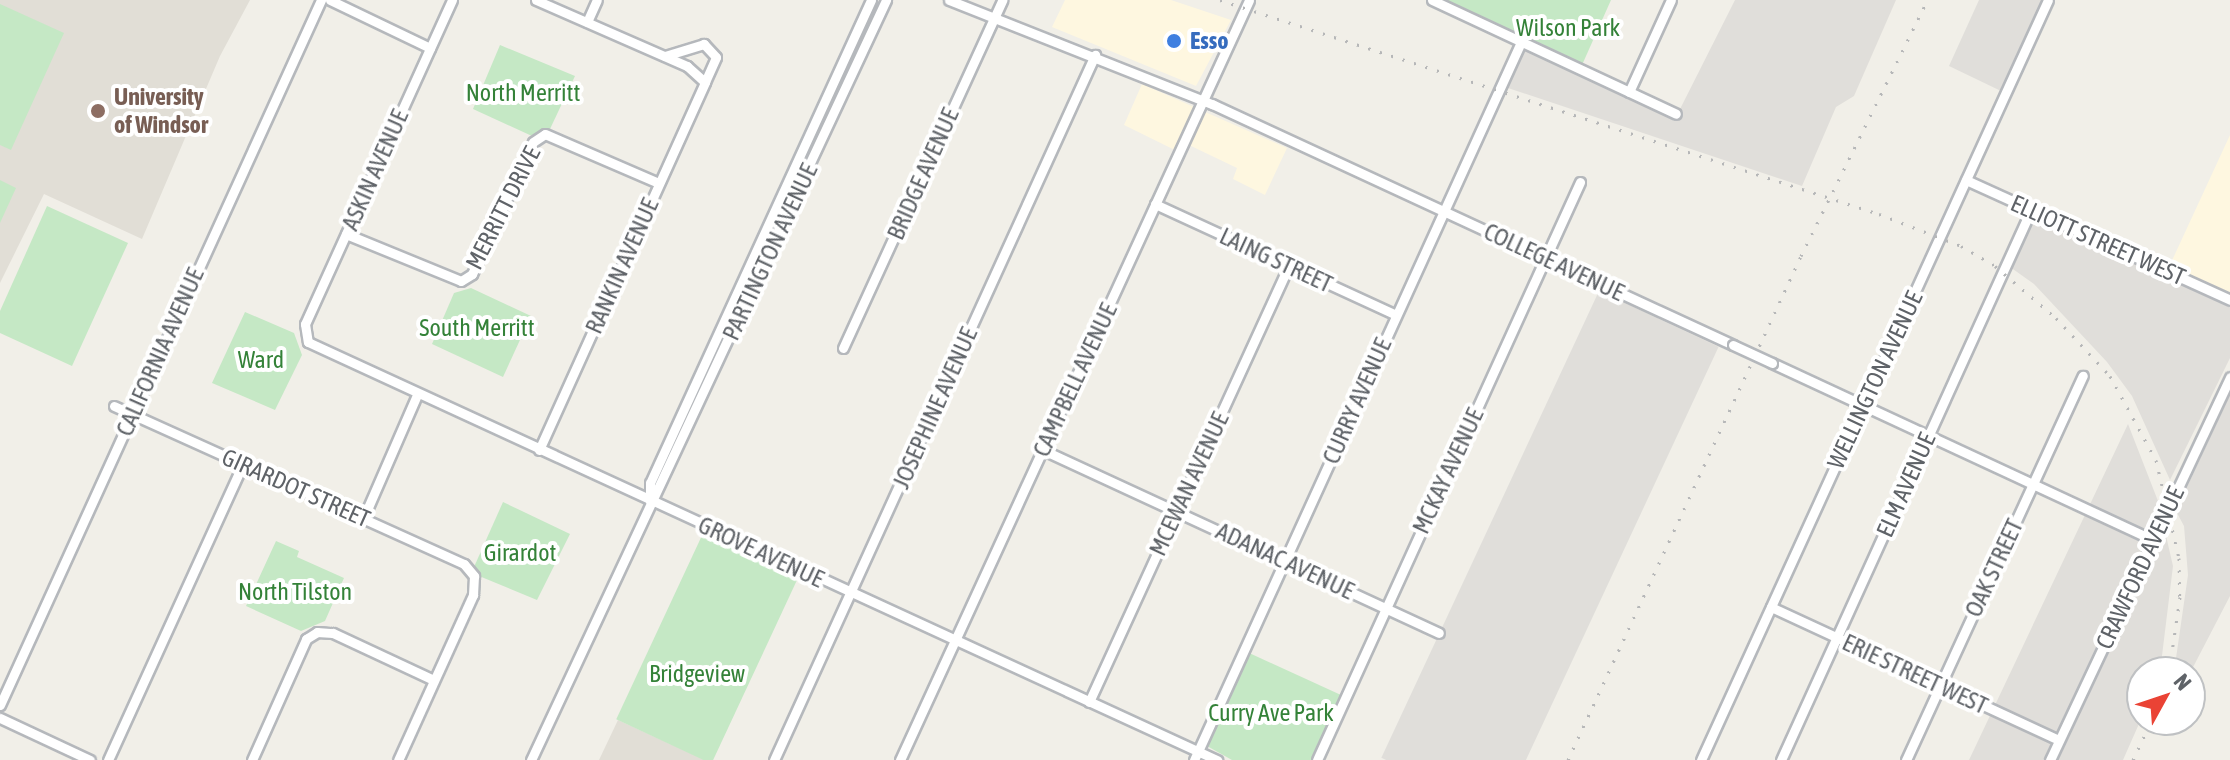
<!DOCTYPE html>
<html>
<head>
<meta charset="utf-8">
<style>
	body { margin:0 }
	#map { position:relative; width:2230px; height:760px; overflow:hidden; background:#f1efe8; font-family:"Asap Condensed",sans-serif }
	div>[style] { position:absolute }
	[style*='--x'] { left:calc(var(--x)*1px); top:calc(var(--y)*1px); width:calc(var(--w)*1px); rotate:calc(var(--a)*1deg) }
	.commercial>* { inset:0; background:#fef7e0 }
	.industrial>* { inset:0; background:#e0deda; transform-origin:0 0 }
	.education>* { inset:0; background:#e1ded6 }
	.green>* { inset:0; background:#c5e8c5; transform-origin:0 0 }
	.roads { filter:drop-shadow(2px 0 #b5b8bc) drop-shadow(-2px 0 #b5b8bc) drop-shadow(0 2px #b5b8bc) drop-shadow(0 -2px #b5b8bc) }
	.minor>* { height:9px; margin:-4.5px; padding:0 4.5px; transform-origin:4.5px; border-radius:4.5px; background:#fff }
	.rail>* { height:3px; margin-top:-1.5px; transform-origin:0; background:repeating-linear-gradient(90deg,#b6b7b8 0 2px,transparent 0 12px) }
	.bridges { filter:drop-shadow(2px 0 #b5b8bc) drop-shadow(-2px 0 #b5b8bc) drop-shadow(0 2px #b5b8bc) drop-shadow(0 -2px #b5b8bc) }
	.minor-bridge>* { height:9px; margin:-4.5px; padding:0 4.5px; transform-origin:4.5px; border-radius:4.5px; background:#fff }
	.dots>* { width:22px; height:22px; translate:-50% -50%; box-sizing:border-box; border:4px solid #fff; border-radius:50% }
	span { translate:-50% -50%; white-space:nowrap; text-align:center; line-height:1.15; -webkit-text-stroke:8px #fff; paint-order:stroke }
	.park-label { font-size:24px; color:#348238 }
	.shop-label { font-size:24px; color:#366cbe; font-weight:700 }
	.left { translate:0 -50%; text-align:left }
	.education-label { font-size:24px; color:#785e54; font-weight:700 }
	.street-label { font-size:24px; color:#5f6368 }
	.north { position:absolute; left:2126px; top:656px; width:80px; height:80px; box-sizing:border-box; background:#fff; border:2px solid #bfc1c3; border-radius:50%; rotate:50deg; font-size:22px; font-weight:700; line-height:32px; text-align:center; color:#5f6368 }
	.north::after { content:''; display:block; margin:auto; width:28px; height:36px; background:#ea4335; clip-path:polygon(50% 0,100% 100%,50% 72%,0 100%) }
</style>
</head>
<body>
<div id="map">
	<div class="commercial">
		<div style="clip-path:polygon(1065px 0,1171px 0,1231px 20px,1196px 86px,1052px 27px)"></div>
		<div style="clip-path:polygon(1142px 84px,1287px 148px,1265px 195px,1233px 179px,1237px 168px,1189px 145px,1185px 155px,1124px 125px)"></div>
		<div style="clip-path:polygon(2230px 135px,2230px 294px,2169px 267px)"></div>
	</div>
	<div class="industrial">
		<div style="clip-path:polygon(1735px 0,1896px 0,1854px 96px,1836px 107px,1802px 186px,1505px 87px,1522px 48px,1675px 119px)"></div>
		<div style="clip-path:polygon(1979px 0,2043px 0,2001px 91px,1949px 66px)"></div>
		<div style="clip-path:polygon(2035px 212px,2230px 302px,2230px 358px,2170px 480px,2132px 396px,2107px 362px,2034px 284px,2010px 267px)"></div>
		<div style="left:1599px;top:291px;width:132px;height:515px;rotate:25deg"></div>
		<div style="clip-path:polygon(2230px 394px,2230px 596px,2190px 673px,2174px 672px,2188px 575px,2184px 526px,2176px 511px)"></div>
		<div style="clip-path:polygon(2128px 424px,2158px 501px,2173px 566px,2160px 672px,2142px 672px,2142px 717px,2123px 760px,1969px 760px)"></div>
	</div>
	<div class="education">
		<div style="clip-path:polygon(0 0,250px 0,220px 56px,142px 239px,44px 194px,0 283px)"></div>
		<div style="clip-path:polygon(618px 720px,705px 760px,599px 760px)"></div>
	</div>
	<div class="green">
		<div style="clip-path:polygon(1442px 0,1611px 0,1582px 65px)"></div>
		<div style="clip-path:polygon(0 4px,64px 33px,11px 150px,0 145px)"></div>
		<div style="clip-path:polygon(500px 45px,575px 76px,550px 129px,532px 136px,473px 109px)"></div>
		<div style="clip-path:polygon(0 180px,16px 188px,0 223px)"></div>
		<div style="clip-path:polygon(47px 206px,128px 243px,72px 366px,0 333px,0 311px)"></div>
		<div style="clip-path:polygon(471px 288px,531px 316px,503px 377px,432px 344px,454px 293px)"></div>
		<div style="clip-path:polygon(245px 312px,294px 333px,302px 355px,275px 410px,212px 383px)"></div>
		<div style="clip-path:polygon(503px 502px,570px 534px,537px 600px,479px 576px,474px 567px)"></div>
		<div style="left:705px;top:529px;width:105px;height:210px;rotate:25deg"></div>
		<div style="clip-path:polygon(276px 541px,299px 551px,297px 557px,344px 578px,325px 621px,301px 631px,246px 606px)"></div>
		<div style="clip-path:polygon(1247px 652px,1341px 695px,1311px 760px,1232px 760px,1207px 746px)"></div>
	</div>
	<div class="roads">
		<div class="minor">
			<div style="--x:330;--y:0;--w:111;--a:25.6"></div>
			<div style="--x:452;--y:0;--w:356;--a:114.4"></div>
			<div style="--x:305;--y:324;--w:18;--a:81"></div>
			<div style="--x:308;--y:342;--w:1001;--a:24.7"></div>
			<div style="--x:536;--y:0;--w:165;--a:23.6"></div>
			<div style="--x:687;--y:66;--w:24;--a:42"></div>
			<div style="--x:705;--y:82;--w:27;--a:-66"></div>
			<div style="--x:716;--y:57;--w:18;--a:-133"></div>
			<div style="--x:704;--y:44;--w:41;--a:162.9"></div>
			<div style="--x:949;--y:0;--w:283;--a:21.6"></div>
			<div style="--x:1212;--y:104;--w:574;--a:24.82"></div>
			<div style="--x:1432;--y:0;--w:269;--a:25"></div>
			<div style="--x:587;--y:22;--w:24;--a:-66"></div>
			<div style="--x:1629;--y:92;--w:101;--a:-65.5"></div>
			<div style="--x:1966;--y:180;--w:290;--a:24.4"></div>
			<div style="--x:1155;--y:204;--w:265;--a:24.7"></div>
			<div style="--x:346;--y:234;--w:124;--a:22.2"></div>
			<div style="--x:461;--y:281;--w:13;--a:-32"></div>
			<div style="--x:472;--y:274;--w:145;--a:-65.2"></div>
			<div style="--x:533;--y:142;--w:14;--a:-34"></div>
			<div style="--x:545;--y:134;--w:124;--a:23.3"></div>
			<div style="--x:843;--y:348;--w:383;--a:-65.4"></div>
			<div style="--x:1772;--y:363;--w:420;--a:24.9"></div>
			<div style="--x:114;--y:406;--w:384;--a:24.3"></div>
			<div style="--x:464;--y:564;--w:16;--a:50"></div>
			<div style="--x:474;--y:576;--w:19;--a:93"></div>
			<div style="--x:473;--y:595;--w:181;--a:114.4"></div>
			<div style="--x:539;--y:450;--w:404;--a:-65.7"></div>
			<div style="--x:1043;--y:450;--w:436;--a:24.8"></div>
			<div style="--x:650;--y:501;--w:18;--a:-90"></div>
			<div style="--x:650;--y:483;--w:531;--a:-65.41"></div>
			<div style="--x:363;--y:519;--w:135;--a:-66.5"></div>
			<div style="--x:1771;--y:607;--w:317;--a:24.8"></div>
			<div style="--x:1089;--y:702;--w:480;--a:-65.4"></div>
			<div style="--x:0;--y:705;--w:775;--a:-65.52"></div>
			<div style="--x:0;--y:718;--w:99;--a:25"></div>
			<div style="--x:108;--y:760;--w:325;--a:-65.5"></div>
			<div style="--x:252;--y:760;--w:133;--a:-65.9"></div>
			<div style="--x:306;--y:639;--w:13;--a:-32"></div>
			<div style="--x:317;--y:632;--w:16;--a:4"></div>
			<div style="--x:333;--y:633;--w:111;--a:25"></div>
			<div style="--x:531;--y:760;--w:839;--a:-64.96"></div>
			<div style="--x:774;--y:760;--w:775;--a:-65.52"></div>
			<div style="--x:900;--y:760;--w:836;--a:-65.33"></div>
			<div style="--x:1194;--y:760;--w:789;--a:-65.51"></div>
			<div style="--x:1317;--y:760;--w:635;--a:-65.53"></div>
			<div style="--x:1701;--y:760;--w:835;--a:-65.46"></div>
			<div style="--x:1781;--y:760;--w:604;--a:-65.56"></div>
			<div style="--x:1906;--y:760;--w:423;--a:-65.3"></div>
			<div style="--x:2050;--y:760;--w:423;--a:-64.8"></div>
		</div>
	</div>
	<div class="rail">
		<div style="--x:1220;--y:0;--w:693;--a:17.99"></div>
		<div style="--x:1879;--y:214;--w:88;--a:21.3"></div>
		<div style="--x:1961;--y:246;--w:39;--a:30"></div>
		<div style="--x:1995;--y:266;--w:80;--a:40.4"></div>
		<div style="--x:2056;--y:318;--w:79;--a:47"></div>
		<div style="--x:2110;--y:376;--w:96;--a:61.3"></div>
		<div style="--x:2156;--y:460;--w:101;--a:76.8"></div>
		<div style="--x:2179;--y:558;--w:39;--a:89"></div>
		<div style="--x:2180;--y:597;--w:76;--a:98.3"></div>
		<div style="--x:1568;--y:760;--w:555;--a:-65.19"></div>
		<div style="--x:1801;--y:256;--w:284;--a:-63.7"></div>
		<div style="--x:2133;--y:760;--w:44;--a:-64.6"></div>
	</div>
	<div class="bridges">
		<div class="minor-bridge">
			<div style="--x:1733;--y:345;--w:43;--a:24.8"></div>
		</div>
	</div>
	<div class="dots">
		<div style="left:1174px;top:41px;background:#3f7fe0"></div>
		<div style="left:98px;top:111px;background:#8d6e63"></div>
	</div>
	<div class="park-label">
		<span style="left:1568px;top:28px">Wilson Park</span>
		<span style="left:523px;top:93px">North Merritt</span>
		<span style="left:477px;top:328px">South Merritt</span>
		<span style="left:261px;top:360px">Ward</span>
		<span style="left:520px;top:553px">Girardot</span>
		<span style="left:295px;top:592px">North Tilston</span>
		<span style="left:697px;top:674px">Bridgeview</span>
		<span style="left:1271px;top:713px">Curry Ave Park</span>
	</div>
	<div class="shop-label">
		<span class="left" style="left:1190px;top:41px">Esso</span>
	</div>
	<div class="education-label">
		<span class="left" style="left:114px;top:111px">University<br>of Windsor</span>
	</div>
	<div class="street-label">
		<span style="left:375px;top:170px;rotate:-66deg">ASKIN AVENUE</span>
		<span style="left:923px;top:174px;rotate:-66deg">BRIDGE AVENUE</span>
		<span style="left:503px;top:208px;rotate:-63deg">MERRITT DRIVE</span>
		<span style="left:2098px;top:240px;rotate:24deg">ELLIOTT STREET WEST</span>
		<span style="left:770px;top:252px;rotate:-65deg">PARTINGTON AVENUE</span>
		<span style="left:1276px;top:260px;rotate:25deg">LAING STREET</span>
		<span style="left:1554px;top:262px;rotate:25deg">COLLEGE AVENUE</span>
		<span style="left:622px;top:266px;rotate:-66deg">RANKIN AVENUE</span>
		<span style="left:160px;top:352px;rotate:-66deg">CALIFORNIA AVENUE</span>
		<span style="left:1075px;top:380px;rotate:-65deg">CAMPBELL AVENUE</span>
		<span style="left:1875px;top:380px;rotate:-65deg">WELLINGTON AVENUE</span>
		<span style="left:1357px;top:401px;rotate:-66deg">CURRY AVENUE</span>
		<span style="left:935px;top:408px;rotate:-66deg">JOSEPHINE AVENUE</span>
		<span style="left:1448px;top:471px;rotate:-65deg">MCKAY AVENUE</span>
		<span style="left:1189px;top:484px;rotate:-65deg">MCEWAN AVENUE</span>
		<span style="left:1906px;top:485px;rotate:-66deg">ELM AVENUE</span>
		<span style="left:296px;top:488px;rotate:24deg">GIRARDOT STREET</span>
		<span style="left:761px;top:552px;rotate:25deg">GROVE AVENUE</span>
		<span style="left:1285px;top:561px;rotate:25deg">ADANAC AVENUE</span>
		<span style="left:1994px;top:568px;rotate:-65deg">OAK STREET</span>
		<span style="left:2140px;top:568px;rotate:-65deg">CRAWFORD AVENUE</span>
		<span style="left:1915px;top:674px;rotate:25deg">ERIE STREET WEST</span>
	</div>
	<div class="north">N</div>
</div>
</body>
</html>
